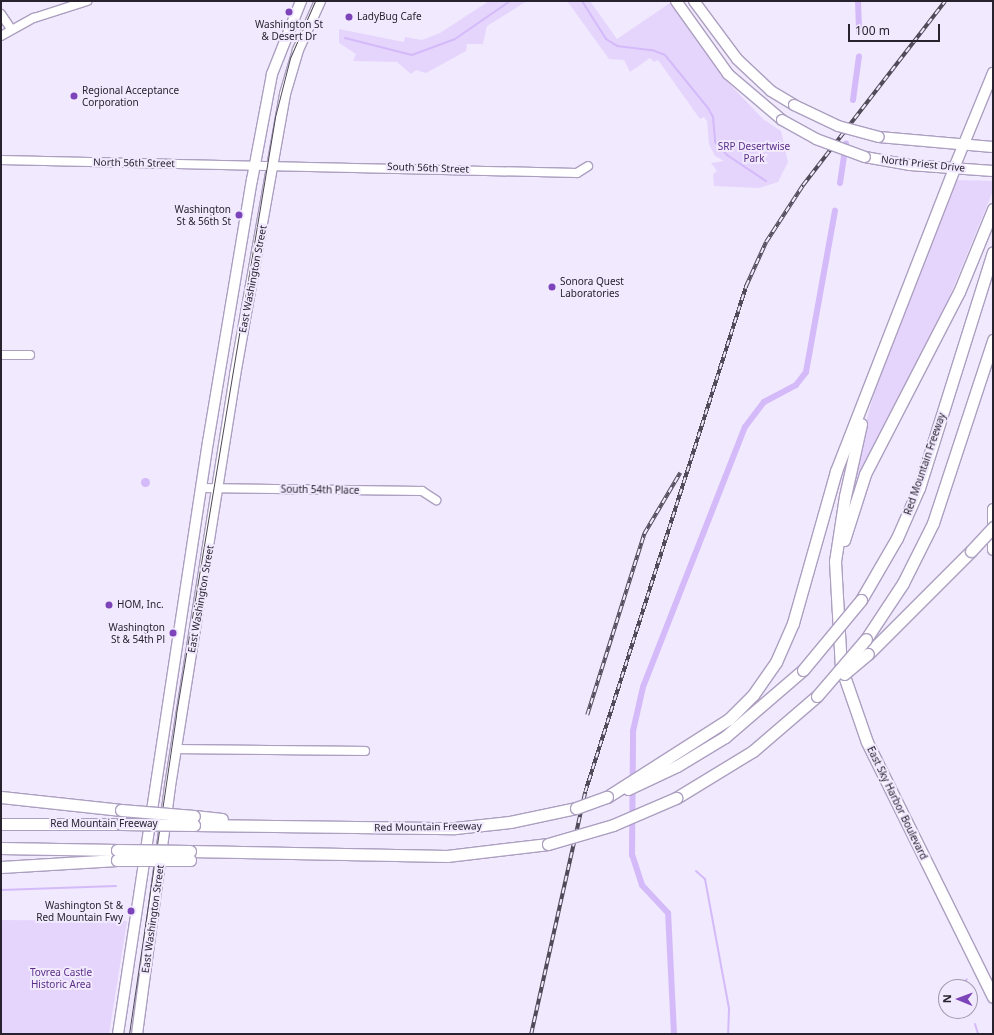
<!DOCTYPE html>
<html>
<head>
<meta charset="utf-8">
<style>
	body { margin:0 }
	#map { position:relative; width:994px; height:1035px; overflow:hidden; background:#f1e9fe; font-family:"Noto Sans",sans-serif }
	div>[style] { position:absolute }
	[style*='--x'] { left:calc(var(--x)*1px); top:calc(var(--y)*1px); width:calc(var(--w)*1px); rotate:calc(var(--a)*1deg) }
	.green>* { inset:0; background:#e5d5fd }
	.water>* { inset:0; background:#d4baf9 }
	.round { border-radius:50% }
	.stream>* { height:2px; margin:-1px; padding:0 1px; transform-origin:1px; border-radius:1px; background:#d4baf9 }
	.canal>* { height:6px; margin:-3px; padding:0 3px; transform-origin:3px; border-radius:3px; background:#d4baf9 }
	.roads { filter:drop-shadow(1px 0 #ac9fc0) drop-shadow(-1px 0 #ac9fc0) drop-shadow(0 1px #ac9fc0) drop-shadow(0 -1px #ac9fc0) }
	.minor>* { height:8px; margin:-4px; padding:0 4px; transform-origin:4px; border-radius:4px; background:#fff }
	.major>* { height:10px; margin:-5px; padding:0 5px; transform-origin:5px; border-radius:5px; background:#fff }
	.highway>* { height:11px; margin:-5.5px; padding:0 5.5px; transform-origin:5.5px; border-radius:5.5px; background:#fff }
	.tram>* { height:1px; margin:-0.5px; padding:0 0.5px; transform-origin:0.5px; border-radius:0.5px; background:#504a59 }
	.rail>* { height:3.5px; margin-top:-1.75px; transform-origin:0; background:repeating-linear-gradient(90deg,#f1e9fe 0 6px,#504a59 0 12px); box-sizing:border-box; border-block:1px solid #504a59 }
	.bridges { filter:drop-shadow(1px 0 #ac9fc0) drop-shadow(-1px 0 #ac9fc0) drop-shadow(0 1px #ac9fc0) drop-shadow(0 -1px #ac9fc0) }
	.major-bridge>* { height:10px; margin:-5px; padding:0 5px; transform-origin:5px; border-radius:5px; background:#fff }
	.highway-bridge>* { height:11px; margin:-5.5px; padding:0 5.5px; transform-origin:5.5px; border-radius:5.5px; background:#fff }
	.dots>* { width:11px; height:11px; translate:-50% -50%; box-sizing:border-box; border:2px solid #f1e9fe; border-radius:50% }
	span { translate:-50% -50%; white-space:nowrap; text-align:center; line-height:1.15; -webkit-text-stroke:4px #f1e9fe; paint-order:stroke }
	.poi-label { font-size:10px; color:#28222f }
	.left { translate:0 -50%; text-align:left }
	.right { translate:-100% -50%; text-align:right }
	.park-label { font-size:10px; color:#5c3089 }
	.street-label { font-size:10px; color:#28222f }
	.frame { position:absolute; inset:0; border:2px solid #28222f; pointer-events:none }
	.north { position:absolute; left:938px; top:979px; width:40px; height:40px; box-sizing:border-box; background:#f1e9fe; border:1px solid #a199ab; border-radius:50%; rotate:271deg; font-size:11px; font-weight:700; line-height:16px; text-align:center; color:#28222f }
	.north::after { content:''; display:block; margin:auto; width:14px; height:18px; background:#7d43b9; clip-path:polygon(50% 0,100% 100%,50% 72%,0 100%) }
	.scale { position:absolute; left:848px; top:24px; width:92px; height:18px; box-sizing:border-box; border:2px solid #28222f; border-top:0; padding-left:5px; font-size:12px; line-height:14px; white-space:nowrap; color:#28222f; -webkit-text-stroke:3px #f1e9fe; paint-order:stroke }
</style>
</head>
<body>
<div id="map">
	<div class="green">
		<div style="clip-path:polygon(489px 1px,527px 1px,487px 26px,483px 44px,467px 44px,466px 51px,426px 73px,416px 70px,411px 74px,397px 62px,353px 61px,356px 54px,339px 43px,339px 29px,404px 42px,405px 37px,422px 40px,440px 33px)"></div>
		<div style="clip-path:polygon(567px 1px,590px 1px,617px 39px,670px 3px,721px 75px,763px 119px,781px 131px,788px 162px,778px 182px,759px 188px,714px 186px,713px 174px,717px 171px,711px 163px,724px 161px,715px 156px,709px 144px,707px 121px,704px 117px,700px 119px,658px 60px,654px 62px,650px 58px,630px 72px,624px 60px,609px 59px)"></div>
		<div style="clip-path:polygon(957px 180px,993px 181px,993px 191px,947px 303px,855px 482px,850px 481px,877px 382px)"></div>
		<div style="clip-path:polygon(1px 920px,127px 921px,109px 1034px,1px 1034px)"></div>
	</div>
	<div class="water">
		<div class="round" style="left:140.5px;top:477.5px;width:9px;height:9px"></div>
	</div>
	<div class="stream">
		<div style="--x:582;--y:1;--w:45;--a:57.7"></div>
		<div style="--x:606;--y:39;--w:13;--a:32"></div>
		<div style="--x:617;--y:46;--w:35;--a:7"></div>
		<div style="--x:652;--y:50;--w:14;--a:21"></div>
		<div style="--x:665;--y:55;--w:68;--a:50.9"></div>
		<div style="--x:708;--y:108;--w:10;--a:61"></div>
		<div style="--x:713;--y:117;--w:25;--a:85"></div>
		<div style="--x:715;--y:142;--w:18;--a:47"></div>
		<div style="--x:727;--y:155;--w:47;--a:33.7"></div>
		<div style="--x:345;--y:38;--w:69;--a:14.2"></div>
		<div style="--x:412;--y:55;--w:46;--a:-20.4"></div>
		<div style="--x:455;--y:39;--w:67;--a:-34.6"></div>
		<div style="--x:696;--y:871;--w:12;--a:42"></div>
		<div style="--x:705;--y:879;--w:132;--a:79.5"></div>
		<div style="--x:729;--y:1009;--w:25;--a:92"></div>
		<div style="--x:1;--y:890;--w:115;--a:-2"></div>
		<div style="--x:959;--y:987;--w:11;--a:-45"></div>
		<div style="--x:975;--y:1024;--w:10;--a:73"></div>
	</div>
	<div class="canal">
		<div style="--x:858;--y:1;--w:30;--a:88"></div>
		<div style="--x:853;--y:100;--w:44;--a:-82.2"></div>
		<div style="--x:840;--y:183;--w:40;--a:-81.5"></div>
		<div style="--x:674;--y:1034;--w:121;--a:-92.8"></div>
		<div style="--x:668;--y:913;--w:38;--a:-133"></div>
		<div style="--x:642;--y:885;--w:32;--a:-108"></div>
		<div style="--x:632;--y:855;--w:124;--a:-89.5"></div>
		<div style="--x:633;--y:731;--w:45;--a:-77.2"></div>
		<div style="--x:643;--y:687;--w:279;--a:-68.6"></div>
		<div style="--x:745;--y:427;--w:31;--a:-53"></div>
		<div style="--x:764;--y:402;--w:36;--a:-28"></div>
		<div style="--x:796;--y:385;--w:16;--a:-52"></div>
		<div style="--x:806;--y:372;--w:164;--a:-79.8"></div>
	</div>
	<div class="roads">
		<div class="minor">
			<div style="--x:1;--y:14;--w:18;--a:56"></div>
			<div style="--x:1;--y:36;--w:38;--a:-29"></div>
			<div style="--x:34;--y:18;--w:56;--a:-17.8"></div>
			<div style="--x:1;--y:160;--w:576;--a:1.29"></div>
			<div style="--x:577;--y:173;--w:13;--a:-32"></div>
			<div style="--x:1;--y:355;--w:29;--a:0"></div>
			<div style="--x:201;--y:488;--w:221;--a:0.8"></div>
			<div style="--x:422;--y:491;--w:17;--a:33"></div>
			<div style="--x:175;--y:749;--w:190;--a:0.6"></div>
		</div>
		<div class="major">
			<div style="--x:676;--y:1;--w:90;--a:54.5"></div>
			<div style="--x:728;--y:74;--w:71;--a:40.4"></div>
			<div style="--x:694;--y:1;--w:72;--a:53.4"></div>
			<div style="--x:737;--y:59;--w:47;--a:43.3"></div>
			<div style="--x:771;--y:91;--w:27;--a:31"></div>
			<div style="--x:879;--y:137;--w:114;--a:5"></div>
			<div style="--x:865;--y:157;--w:46;--a:10.1"></div>
			<div style="--x:910;--y:165;--w:83;--a:4.1"></div>
			<div style="--x:954;--y:168;--w:103;--a:-67.7"></div>
			<div style="--x:118;--y:1034;--w:599;--a:-81.36"></div>
			<div style="--x:208;--y:442;--w:266;--a:-80.5"></div>
			<div style="--x:252;--y:180;--w:108;--a:-79.3"></div>
			<div style="--x:272;--y:74;--w:79;--a:-68.3"></div>
			<div style="--x:137;--y:1034;--w:250;--a:-82.4"></div>
			<div style="--x:170;--y:786;--w:416;--a:-81"></div>
			<div style="--x:235;--y:375;--w:285;--a:-79.9"></div>
			<div style="--x:285;--y:94;--w:46;--a:-73.5"></div>
			<div style="--x:298;--y:50;--w:54;--a:-65.8"></div>
		</div>
		<div class="highway">
			<div style="--x:861;--y:424;--w:74;--a:102.5"></div>
			<div style="--x:845;--y:496;--w:66;--a:98.7"></div>
			<div style="--x:835;--y:561;--w:106;--a:86.8"></div>
			<div style="--x:841;--y:667;--w:79;--a:70.9"></div>
			<div style="--x:867;--y:742;--w:284;--a:63.7"></div>
			<div style="--x:993;--y:509;--w:40;--a:90"></div>
			<div style="--x:844;--y:540;--w:69;--a:-72.3"></div>
			<div style="--x:865;--y:474;--w:205;--a:-62.7"></div>
			<div style="--x:959;--y:292;--w:90;--a:-67.7"></div>
			<div style="--x:861;--y:600;--w:72;--a:-59.9"></div>
			<div style="--x:897;--y:538;--w:55;--a:-66.3"></div>
			<div style="--x:919;--y:488;--w:247;--a:-72.6"></div>
			<div style="--x:866;--y:639;--w:67;--a:-56.5"></div>
			<div style="--x:903;--y:583;--w:67;--a:-63.4"></div>
			<div style="--x:933;--y:523;--w:193;--a:-71.8"></div>
			<div style="--x:868;--y:654;--w:146;--a:-45"></div>
			<div style="--x:628;--y:789;--w:54;--a:-25.1"></div>
			<div style="--x:677;--y:766;--w:56;--a:-31.1"></div>
			<div style="--x:725;--y:737;--w:103;--a:-40.7"></div>
			<div style="--x:1;--y:797;--w:121;--a:6.2"></div>
			<div style="--x:607;--y:797;--w:145;--a:-32.6"></div>
			<div style="--x:729;--y:719;--w:34;--a:-45"></div>
			<div style="--x:753;--y:695;--w:40;--a:-55.1"></div>
			<div style="--x:776;--y:662;--w:43;--a:-66.4"></div>
			<div style="--x:793;--y:623;--w:158;--a:-74.2"></div>
			<div style="--x:836;--y:471;--w:325;--a:-68.7"></div>
			<div style="--x:676;--y:798;--w:90;--a:-31.4"></div>
			<div style="--x:753;--y:751;--w:84;--a:-40.7"></div>
			<div style="--x:194;--y:816;--w:28;--a:6"></div>
			<div style="--x:1;--y:824;--w:120;--a:0"></div>
			<div style="--x:194;--y:825;--w:261;--a:0.7"></div>
			<div style="--x:455;--y:828;--w:55;--a:-6.2"></div>
			<div style="--x:510;--y:822;--w:67;--a:-12"></div>
			<div style="--x:1;--y:848;--w:116;--a:1"></div>
			<div style="--x:190;--y:851;--w:257;--a:1.1"></div>
			<div style="--x:447;--y:856;--w:102;--a:-6.8"></div>
			<div style="--x:1;--y:867;--w:116;--a:-3.5"></div>
		</div>
	</div>
	<div class="tram">
		<div style="--x:129;--y:1034;--w:323;--a:-81.6"></div>
		<div style="--x:176;--y:714;--w:605;--a:-80.58"></div>
		<div style="--x:275;--y:117;--w:61;--a:-75.7"></div>
		<div style="--x:290;--y:58;--w:62;--a:-66.3"></div>
	</div>
	<div class="rail">
		<div style="--x:587;--y:715;--w:190;--a:-72.5"></div>
		<div style="--x:644;--y:534;--w:71;--a:-59.5"></div>
		<div style="--x:531;--y:1034;--w:248;--a:-77.4"></div>
		<div style="--x:585;--y:792;--w:531;--a:-72.35"></div>
		<div style="--x:746;--y:286;--w:48;--a:-65.6"></div>
		<div style="--x:766;--y:242;--w:68;--a:-57"></div>
		<div style="--x:803;--y:185;--w:232;--a:-52.3"></div>
	</div>
	<div class="bridges">
		<div class="major-bridge">
			<div style="--x:794;--y:105;--w:49;--a:25.5"></div>
			<div style="--x:838;--y:126;--w:42;--a:15"></div>
			<div style="--x:782;--y:120;--w:39;--a:29"></div>
			<div style="--x:816;--y:139;--w:52;--a:20.2"></div>
		</div>
		<div class="highway-bridge">
			<div style="--x:971;--y:551;--w:33;--a:-47"></div>
			<div style="--x:803;--y:670;--w:91;--a:-50.4"></div>
			<div style="--x:844;--y:674;--w:31;--a:-40"></div>
			<div style="--x:817;--y:696;--w:75;--a:-49.3"></div>
			<div style="--x:576;--y:808;--w:33;--a:-20"></div>
			<div style="--x:121;--y:810;--w:73;--a:4.7"></div>
			<div style="--x:121;--y:824;--w:73;--a:0.8"></div>
			<div style="--x:548;--y:844;--w:68;--a:-16.3"></div>
			<div style="--x:613;--y:825;--w:69;--a:-23.2"></div>
			<div style="--x:117;--y:850;--w:73;--a:0.8"></div>
			<div style="--x:117;--y:860;--w:73;--a:0"></div>
		</div>
	</div>
	<div class="dots">
		<div style="left:289px;top:12px;background:#7d43b9"></div>
		<div style="left:349px;top:17px;background:#7d43b9"></div>
		<div style="left:74px;top:96px;background:#7d43b9"></div>
		<div style="left:239px;top:215px;background:#7d43b9"></div>
		<div style="left:552px;top:287px;background:#7d43b9"></div>
		<div style="left:109px;top:605px;background:#7d43b9"></div>
		<div style="left:173px;top:633px;background:#7d43b9"></div>
		<div style="left:131px;top:911px;background:#7d43b9"></div>
	</div>
	<div class="poi-label">
		<span class="left" style="left:357px;top:17px">LadyBug Cafe</span>
		<span style="left:289px;top:30px">Washington St<br>&amp; Desert Dr</span>
		<span class="left" style="left:82px;top:96px">Regional Acceptance<br>Corporation</span>
		<span class="right" style="left:231px;top:215px">Washington<br>St &amp; 56th St</span>
		<span class="left" style="left:560px;top:287px">Sonora Quest<br>Laboratories</span>
		<span class="left" style="left:117px;top:605px">HOM, Inc.</span>
		<span class="right" style="left:165px;top:633px">Washington<br>St &amp; 54th Pl</span>
		<span class="right" style="left:123px;top:911px">Washington St &amp;<br>Red Mountain Fwy</span>
	</div>
	<div class="park-label">
		<span style="left:754px;top:152px">SRP Desertwise<br>Park</span>
		<span style="left:61px;top:978px">Tovrea Castle<br>Historic Area</span>
	</div>
	<div class="street-label">
		<span style="left:134px;top:163px;rotate:1deg">North 56th Street</span>
		<span style="left:923px;top:164px;rotate:6deg">North Priest Drive</span>
		<span style="left:428px;top:168px;rotate:2deg">South 56th Street</span>
		<span style="left:253px;top:279px;rotate:-79deg">East Washington Street</span>
		<span style="left:925px;top:464px;rotate:-71deg">Red Mountain Freeway</span>
		<span style="left:320px;top:490px;rotate:1deg">South 54th Place</span>
		<span style="left:201px;top:599px;rotate:-80deg">East Washington Street</span>
		<span style="left:897px;top:803px;rotate:64deg">East Sky Harbor Boulevard</span>
		<span style="left:104px;top:824px">Red Mountain Freeway</span>
		<span style="left:428px;top:827px;rotate:-1deg">Red Mountain Freeway</span>
		<span style="left:153px;top:919px;rotate:-82deg">East Washington Street</span>
	</div>
	<div class="frame"></div>
	<div class="north">N</div>
	<div class="scale">100 m</div>
</div>
</body>
</html>
